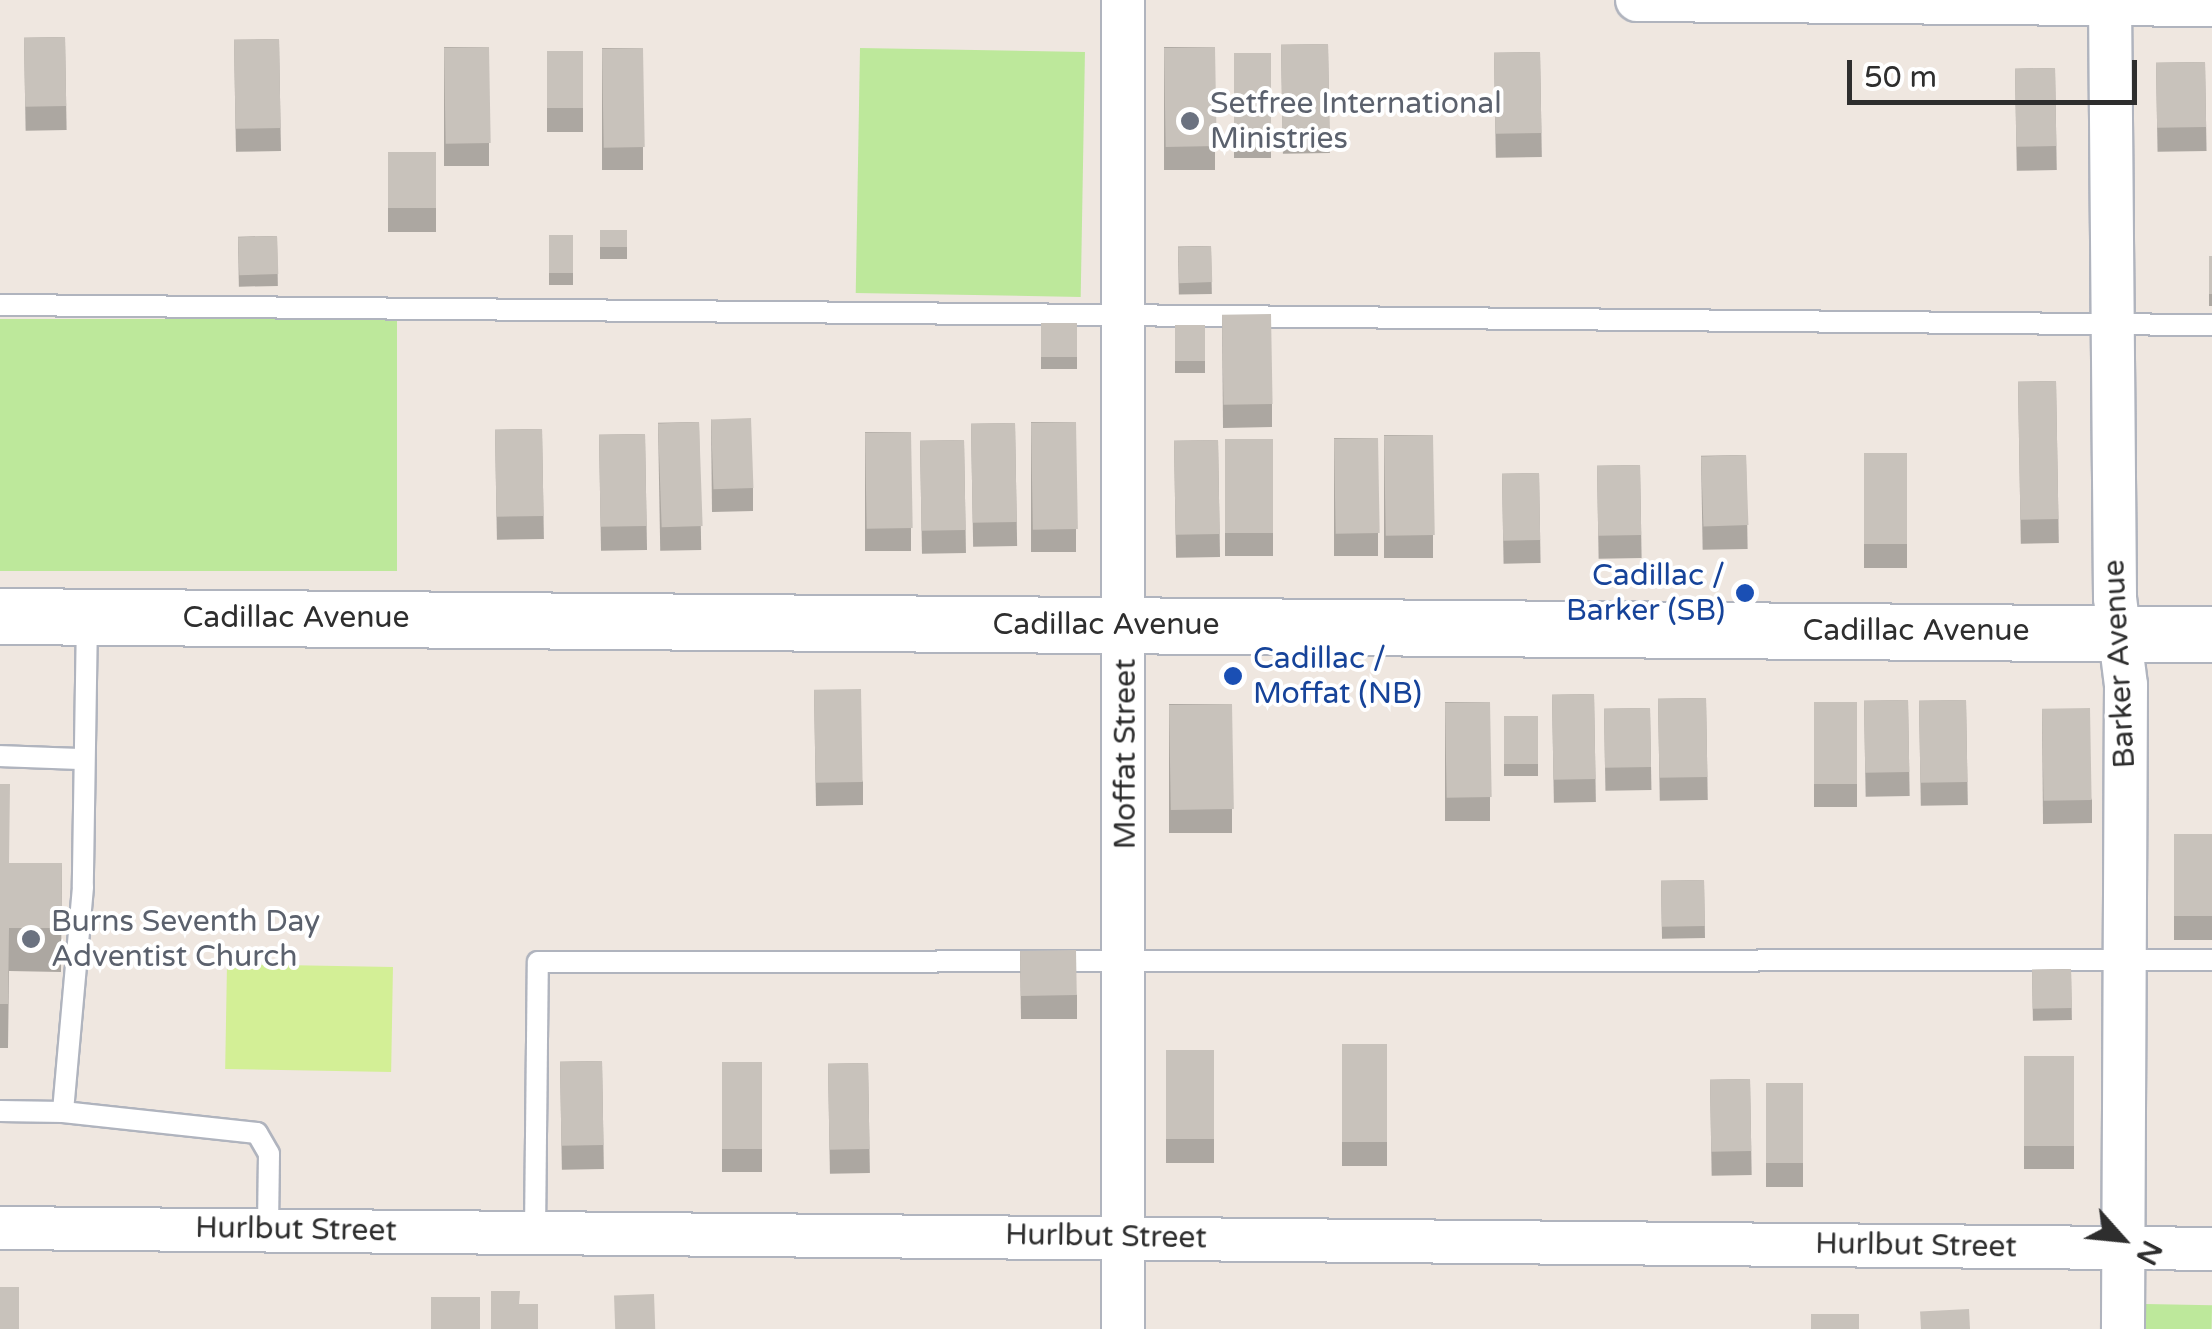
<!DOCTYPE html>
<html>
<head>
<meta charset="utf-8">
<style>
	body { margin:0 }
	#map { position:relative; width:2212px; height:1329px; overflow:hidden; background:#efe7e0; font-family:"Varela Round",sans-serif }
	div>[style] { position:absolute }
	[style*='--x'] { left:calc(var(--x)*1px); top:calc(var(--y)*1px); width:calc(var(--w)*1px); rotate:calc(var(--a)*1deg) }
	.green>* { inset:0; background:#bde89b; transform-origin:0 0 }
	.pitch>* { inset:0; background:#d3ef96; transform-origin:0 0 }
	.roads { filter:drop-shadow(2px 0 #b0b4be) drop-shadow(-2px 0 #b0b4be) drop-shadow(0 2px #b0b4be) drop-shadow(0 -2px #b0b4be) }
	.lane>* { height:20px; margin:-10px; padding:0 10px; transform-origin:10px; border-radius:10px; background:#fff }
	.street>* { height:42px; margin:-21px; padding:0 21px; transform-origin:21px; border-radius:21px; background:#fff }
	.secondary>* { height:55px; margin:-27.5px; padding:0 27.5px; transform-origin:27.5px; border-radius:27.5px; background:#fff }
	.wall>* { inset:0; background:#aca7a1; transform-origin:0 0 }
	.building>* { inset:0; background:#c8c2bb; transform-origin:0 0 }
	.dots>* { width:28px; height:28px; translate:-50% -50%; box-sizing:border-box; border:5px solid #fff; border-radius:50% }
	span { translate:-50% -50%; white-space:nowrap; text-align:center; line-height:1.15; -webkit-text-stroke:8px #fff; paint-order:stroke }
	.worship-label { font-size:30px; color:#5b616d }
	.left { translate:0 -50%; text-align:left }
	.transit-label { font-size:30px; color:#164399 }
	.right { translate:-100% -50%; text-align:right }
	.street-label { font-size:30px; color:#2e2e2e }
	.north { position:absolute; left:2072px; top:1189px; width:100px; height:100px; -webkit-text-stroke:8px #fff; paint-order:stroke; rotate:117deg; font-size:28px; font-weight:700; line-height:40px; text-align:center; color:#2e2e2e }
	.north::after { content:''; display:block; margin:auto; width:35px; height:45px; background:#2e2e2e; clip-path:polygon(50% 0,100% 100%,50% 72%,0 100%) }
	.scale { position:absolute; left:1847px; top:60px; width:290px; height:45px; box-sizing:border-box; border:5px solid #2e2e2e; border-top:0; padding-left:12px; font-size:30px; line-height:35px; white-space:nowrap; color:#2e2e2e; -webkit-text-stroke:8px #fff; paint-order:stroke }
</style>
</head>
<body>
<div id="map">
	<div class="green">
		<div style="left:860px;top:48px;width:225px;height:245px;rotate:1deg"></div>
		<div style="left:0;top:319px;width:397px;height:252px"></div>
		<div style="left:2146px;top:1304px;width:66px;height:25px;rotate:1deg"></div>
	</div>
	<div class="pitch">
		<div style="left:227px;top:964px;width:166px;height:105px;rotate:1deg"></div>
	</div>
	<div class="roads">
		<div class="lane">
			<div style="--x:0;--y:305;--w:2212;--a:0.52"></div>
			<div style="--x:87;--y:618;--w:269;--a:90.9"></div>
			<div style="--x:83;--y:887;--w:226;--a:95.1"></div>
			<div style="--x:63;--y:1112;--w:195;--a:6.2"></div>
			<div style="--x:257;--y:1133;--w:24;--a:60"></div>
			<div style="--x:269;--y:1154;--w:76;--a:90.8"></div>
			<div style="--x:0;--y:756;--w:83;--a:2.1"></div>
			<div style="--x:0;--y:1111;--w:63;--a:0.9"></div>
			<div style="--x:535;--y:1232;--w:270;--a:-89.4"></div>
			<div style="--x:538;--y:962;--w:1674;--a:-0.07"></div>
		</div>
		<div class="street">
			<div style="--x:1637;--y:0;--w:575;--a:0.5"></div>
			<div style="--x:2110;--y:0;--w:598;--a:89.52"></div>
			<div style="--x:2115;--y:598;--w:88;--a:82.8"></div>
			<div style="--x:2126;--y:685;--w:644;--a:90.27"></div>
			<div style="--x:0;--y:1228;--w:2212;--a:0.54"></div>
			<div style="--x:1123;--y:1329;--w:1329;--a:-90"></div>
		</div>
		<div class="secondary">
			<div style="--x:0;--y:616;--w:2212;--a:0.47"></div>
		</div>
	</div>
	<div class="wall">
		<div style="left:65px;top:37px;width:93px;height:41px;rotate:89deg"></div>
		<div style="left:279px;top:39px;width:112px;height:45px;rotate:89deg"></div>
		<div style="left:1328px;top:44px;width:109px;height:47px;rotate:89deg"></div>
		<div style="left:489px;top:47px;width:119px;height:45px;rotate:90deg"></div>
		<div style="left:1215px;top:47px;width:123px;height:51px;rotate:90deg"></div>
		<div style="left:643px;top:48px;width:122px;height:41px;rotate:90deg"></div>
		<div style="left:583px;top:51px;width:81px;height:36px;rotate:90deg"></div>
		<div style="left:1540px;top:52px;width:105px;height:46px;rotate:89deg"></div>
		<div style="left:1234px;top:53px;width:37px;height:105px"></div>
		<div style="left:2205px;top:62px;width:89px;height:49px;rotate:89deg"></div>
		<div style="left:2055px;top:68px;width:102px;height:40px;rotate:89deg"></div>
		<div style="left:388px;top:152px;width:48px;height:80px"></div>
		<div style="left:627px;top:230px;width:29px;height:27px;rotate:90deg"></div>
		<div style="left:549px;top:235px;width:24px;height:50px"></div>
		<div style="left:277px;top:236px;width:50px;height:39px;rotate:89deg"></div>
		<div style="left:1211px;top:246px;width:48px;height:33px;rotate:89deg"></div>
		<div style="left:2209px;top:256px;width:3px;height:50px"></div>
		<div style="clip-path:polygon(1222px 315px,1272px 404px,1272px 427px,1223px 428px)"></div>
		<div style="left:1041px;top:323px;width:36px;height:46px"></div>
		<div style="left:1205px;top:325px;width:48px;height:30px;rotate:90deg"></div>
		<div style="left:2056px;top:381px;width:162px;height:38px;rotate:89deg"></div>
		<div style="clip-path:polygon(711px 419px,753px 488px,753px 511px,712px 512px)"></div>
		<div style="left:699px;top:422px;width:128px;height:41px;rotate:89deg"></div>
		<div style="left:1076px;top:422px;width:130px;height:45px;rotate:90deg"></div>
		<div style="left:1015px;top:423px;width:123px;height:44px;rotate:89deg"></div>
		<div style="left:542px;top:429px;width:110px;height:47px;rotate:89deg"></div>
		<div style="left:911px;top:432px;width:119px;height:46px;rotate:90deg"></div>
		<div style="left:645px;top:434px;width:116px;height:46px;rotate:89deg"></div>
		<div style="left:1433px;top:435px;width:123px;height:49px;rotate:90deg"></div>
		<div style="left:1378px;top:438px;width:118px;height:44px;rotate:90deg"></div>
		<div style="left:1225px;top:439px;width:48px;height:117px"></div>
		<div style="left:964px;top:440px;width:113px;height:44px;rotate:89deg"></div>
		<div style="left:1218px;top:440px;width:117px;height:44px;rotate:89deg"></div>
		<div style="left:1864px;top:453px;width:43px;height:115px"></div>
		<div style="left:1746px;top:455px;width:94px;height:45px;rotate:89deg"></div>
		<div style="left:1640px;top:465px;width:93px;height:43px;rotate:89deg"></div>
		<div style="left:1539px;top:473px;width:90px;height:37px;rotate:89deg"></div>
		<div style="clip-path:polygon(814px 690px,863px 782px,863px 805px,816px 806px)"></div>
		<div style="left:1594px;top:694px;width:108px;height:42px;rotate:89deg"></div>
		<div style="left:1706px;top:698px;width:102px;height:48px;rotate:89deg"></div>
		<div style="left:1908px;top:700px;width:96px;height:44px;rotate:89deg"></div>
		<div style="left:1966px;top:700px;width:105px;height:47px;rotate:89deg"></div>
		<div style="left:1490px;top:702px;width:119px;height:45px;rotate:90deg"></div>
		<div style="left:1814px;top:702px;width:43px;height:105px"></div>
		<div style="left:1232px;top:704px;width:129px;height:63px;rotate:90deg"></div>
		<div style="left:1650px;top:708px;width:82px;height:46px;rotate:89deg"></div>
		<div style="clip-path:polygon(2042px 709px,2092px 800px,2092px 823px,2043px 824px)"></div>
		<div style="left:1504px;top:716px;width:34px;height:60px"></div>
		<div style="clip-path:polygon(0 784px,9px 863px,62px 863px,61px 972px,9px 971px,8px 1048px,0 1048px)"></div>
		<div style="left:2212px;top:834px;width:106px;height:38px;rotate:90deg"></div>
		<div style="left:1704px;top:880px;width:58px;height:43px;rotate:89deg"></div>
		<div style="clip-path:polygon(1020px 951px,1077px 995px,1077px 1019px,1021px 1019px)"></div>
		<div style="left:2071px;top:969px;width:51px;height:39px;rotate:89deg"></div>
		<div style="left:1342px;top:1044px;width:45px;height:122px"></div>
		<div style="left:1166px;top:1050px;width:48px;height:113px"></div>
		<div style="left:2024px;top:1056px;width:50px;height:113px"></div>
		<div style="left:602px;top:1061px;width:108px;height:42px;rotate:89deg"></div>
		<div style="left:722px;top:1062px;width:40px;height:110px"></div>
		<div style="left:868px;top:1063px;width:110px;height:40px;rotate:89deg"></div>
		<div style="left:1750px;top:1079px;width:96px;height:40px;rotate:89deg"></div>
		<div style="left:1766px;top:1083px;width:37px;height:104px"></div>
	</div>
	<div class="building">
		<div style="left:65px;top:37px;width:69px;height:41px;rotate:89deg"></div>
		<div style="left:279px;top:39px;width:89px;height:45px;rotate:89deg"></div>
		<div style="left:1328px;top:44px;width:85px;height:47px;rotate:89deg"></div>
		<div style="left:489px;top:47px;width:96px;height:45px;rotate:89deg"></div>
		<div style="left:1215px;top:47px;width:99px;height:51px;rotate:89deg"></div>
		<div style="left:643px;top:48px;width:99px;height:41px;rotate:89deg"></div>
		<div style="left:583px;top:51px;width:57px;height:36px;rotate:90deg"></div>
		<div style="left:1540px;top:52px;width:81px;height:46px;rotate:89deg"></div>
		<div style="left:1234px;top:53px;width:37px;height:81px"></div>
		<div style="left:2205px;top:62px;width:65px;height:49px;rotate:89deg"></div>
		<div style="left:2055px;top:68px;width:78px;height:40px;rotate:89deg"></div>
		<div style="left:388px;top:152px;width:48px;height:56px"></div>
		<div style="left:627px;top:230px;width:17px;height:27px;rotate:90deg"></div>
		<div style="left:549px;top:235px;width:24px;height:38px"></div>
		<div style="left:277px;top:236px;width:38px;height:39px;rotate:88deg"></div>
		<div style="left:1211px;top:246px;width:36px;height:33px;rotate:88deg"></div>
		<div style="left:2209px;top:256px;width:3px;height:38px"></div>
		<div style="left:1271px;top:314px;width:90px;height:49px;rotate:89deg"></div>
		<div style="left:1041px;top:323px;width:36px;height:34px"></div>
		<div style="left:1205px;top:325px;width:36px;height:30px;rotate:90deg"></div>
		<div style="left:2056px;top:381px;width:138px;height:38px;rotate:89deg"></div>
		<div style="left:751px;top:418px;width:70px;height:40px;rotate:88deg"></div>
		<div style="left:699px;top:422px;width:104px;height:41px;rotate:88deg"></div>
		<div style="left:1076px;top:422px;width:107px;height:45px;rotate:89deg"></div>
		<div style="left:1015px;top:423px;width:99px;height:44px;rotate:89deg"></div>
		<div style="left:542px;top:429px;width:87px;height:47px;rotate:89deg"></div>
		<div style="left:911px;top:432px;width:96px;height:46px;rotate:89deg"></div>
		<div style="left:645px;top:434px;width:92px;height:46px;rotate:89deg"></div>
		<div style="left:1433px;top:435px;width:100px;height:49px;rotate:89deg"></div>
		<div style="left:1378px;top:438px;width:95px;height:44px;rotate:89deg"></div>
		<div style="left:1225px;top:439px;width:48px;height:94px"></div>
		<div style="left:964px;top:440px;width:90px;height:44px;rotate:89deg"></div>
		<div style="left:1218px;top:440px;width:94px;height:44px;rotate:89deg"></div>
		<div style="left:1864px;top:453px;width:43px;height:91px"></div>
		<div style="left:1746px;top:455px;width:70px;height:45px;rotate:88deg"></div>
		<div style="left:1640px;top:465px;width:70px;height:43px;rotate:89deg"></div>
		<div style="left:1539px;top:473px;width:67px;height:37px;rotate:89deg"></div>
		<div style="left:861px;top:689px;width:93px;height:47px;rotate:89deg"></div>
		<div style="left:1594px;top:694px;width:85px;height:42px;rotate:89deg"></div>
		<div style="left:1706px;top:698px;width:79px;height:48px;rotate:89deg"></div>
		<div style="left:1908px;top:700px;width:72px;height:44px;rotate:89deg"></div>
		<div style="left:1966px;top:700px;width:82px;height:47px;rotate:89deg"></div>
		<div style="left:1490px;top:702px;width:95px;height:45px;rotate:89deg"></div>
		<div style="left:1814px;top:702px;width:43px;height:82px"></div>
		<div style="left:1232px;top:704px;width:105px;height:63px;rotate:89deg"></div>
		<div style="left:1650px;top:708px;width:59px;height:46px;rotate:89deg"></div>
		<div style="left:2090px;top:708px;width:92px;height:48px;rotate:89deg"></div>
		<div style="left:1504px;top:716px;width:34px;height:48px"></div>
		<div style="clip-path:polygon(0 784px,10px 784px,9px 863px,62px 863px,61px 928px,9px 928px,8px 1004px,0 1004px)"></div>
		<div style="left:2212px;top:834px;width:82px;height:38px;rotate:90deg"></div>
		<div style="left:1704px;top:880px;width:46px;height:43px;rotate:89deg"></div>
		<div style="left:1076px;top:950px;width:45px;height:56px;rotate:89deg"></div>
		<div style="left:2071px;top:969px;width:39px;height:39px;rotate:89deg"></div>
		<div style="left:1342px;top:1044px;width:45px;height:98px"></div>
		<div style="left:1166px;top:1050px;width:48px;height:89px"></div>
		<div style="left:2024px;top:1056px;width:50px;height:90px"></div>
		<div style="left:602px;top:1061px;width:84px;height:42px;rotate:89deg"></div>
		<div style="left:722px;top:1062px;width:40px;height:87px"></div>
		<div style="left:868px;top:1063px;width:86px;height:40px;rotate:89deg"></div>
		<div style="left:1750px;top:1079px;width:72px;height:40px;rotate:89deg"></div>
		<div style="left:1766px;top:1083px;width:37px;height:80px"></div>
		<div style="left:19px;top:1287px;width:42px;height:19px;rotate:90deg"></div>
		<div style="clip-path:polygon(491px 1291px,520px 1291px,519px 1304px,538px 1304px,538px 1329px,491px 1329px)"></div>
		<div style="left:654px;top:1294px;width:35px;height:40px;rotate:88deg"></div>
		<div style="left:480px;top:1297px;width:32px;height:49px;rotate:90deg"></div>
		<div style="left:1969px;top:1309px;width:20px;height:49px;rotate:87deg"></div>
		<div style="left:1859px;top:1314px;width:15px;height:48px;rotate:90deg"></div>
	</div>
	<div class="dots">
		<div style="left:1190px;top:121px;background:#6b7280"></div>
		<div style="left:1745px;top:593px;background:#1a4fb4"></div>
		<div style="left:1233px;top:676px;background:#1a4fb4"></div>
		<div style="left:31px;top:939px;background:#6b7280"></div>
	</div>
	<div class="worship-label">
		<span class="left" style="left:1210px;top:121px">Setfree International<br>Ministries</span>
		<span class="left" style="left:51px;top:939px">Burns Seventh Day<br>Adventist Church</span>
	</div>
	<div class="transit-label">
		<span class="right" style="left:1725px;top:593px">Cadillac /<br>Barker (SB)</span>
		<span class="left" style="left:1253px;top:676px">Cadillac /<br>Moffat (NB)</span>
	</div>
	<div class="street-label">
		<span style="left:296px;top:618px">Cadillac Avenue</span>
		<span style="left:1106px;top:625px">Cadillac Avenue</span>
		<span style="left:1916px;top:631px">Cadillac Avenue</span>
		<span style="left:2120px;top:664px;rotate:-93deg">Barker Avenue</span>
		<span style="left:1126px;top:754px;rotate:-90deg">Moffat Street</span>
		<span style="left:296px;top:1230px;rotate:1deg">Hurlbut Street</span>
		<span style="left:1106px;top:1237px;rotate:1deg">Hurlbut Street</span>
		<span style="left:1916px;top:1246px;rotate:1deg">Hurlbut Street</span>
	</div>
	<div class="north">N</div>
	<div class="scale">50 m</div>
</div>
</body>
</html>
